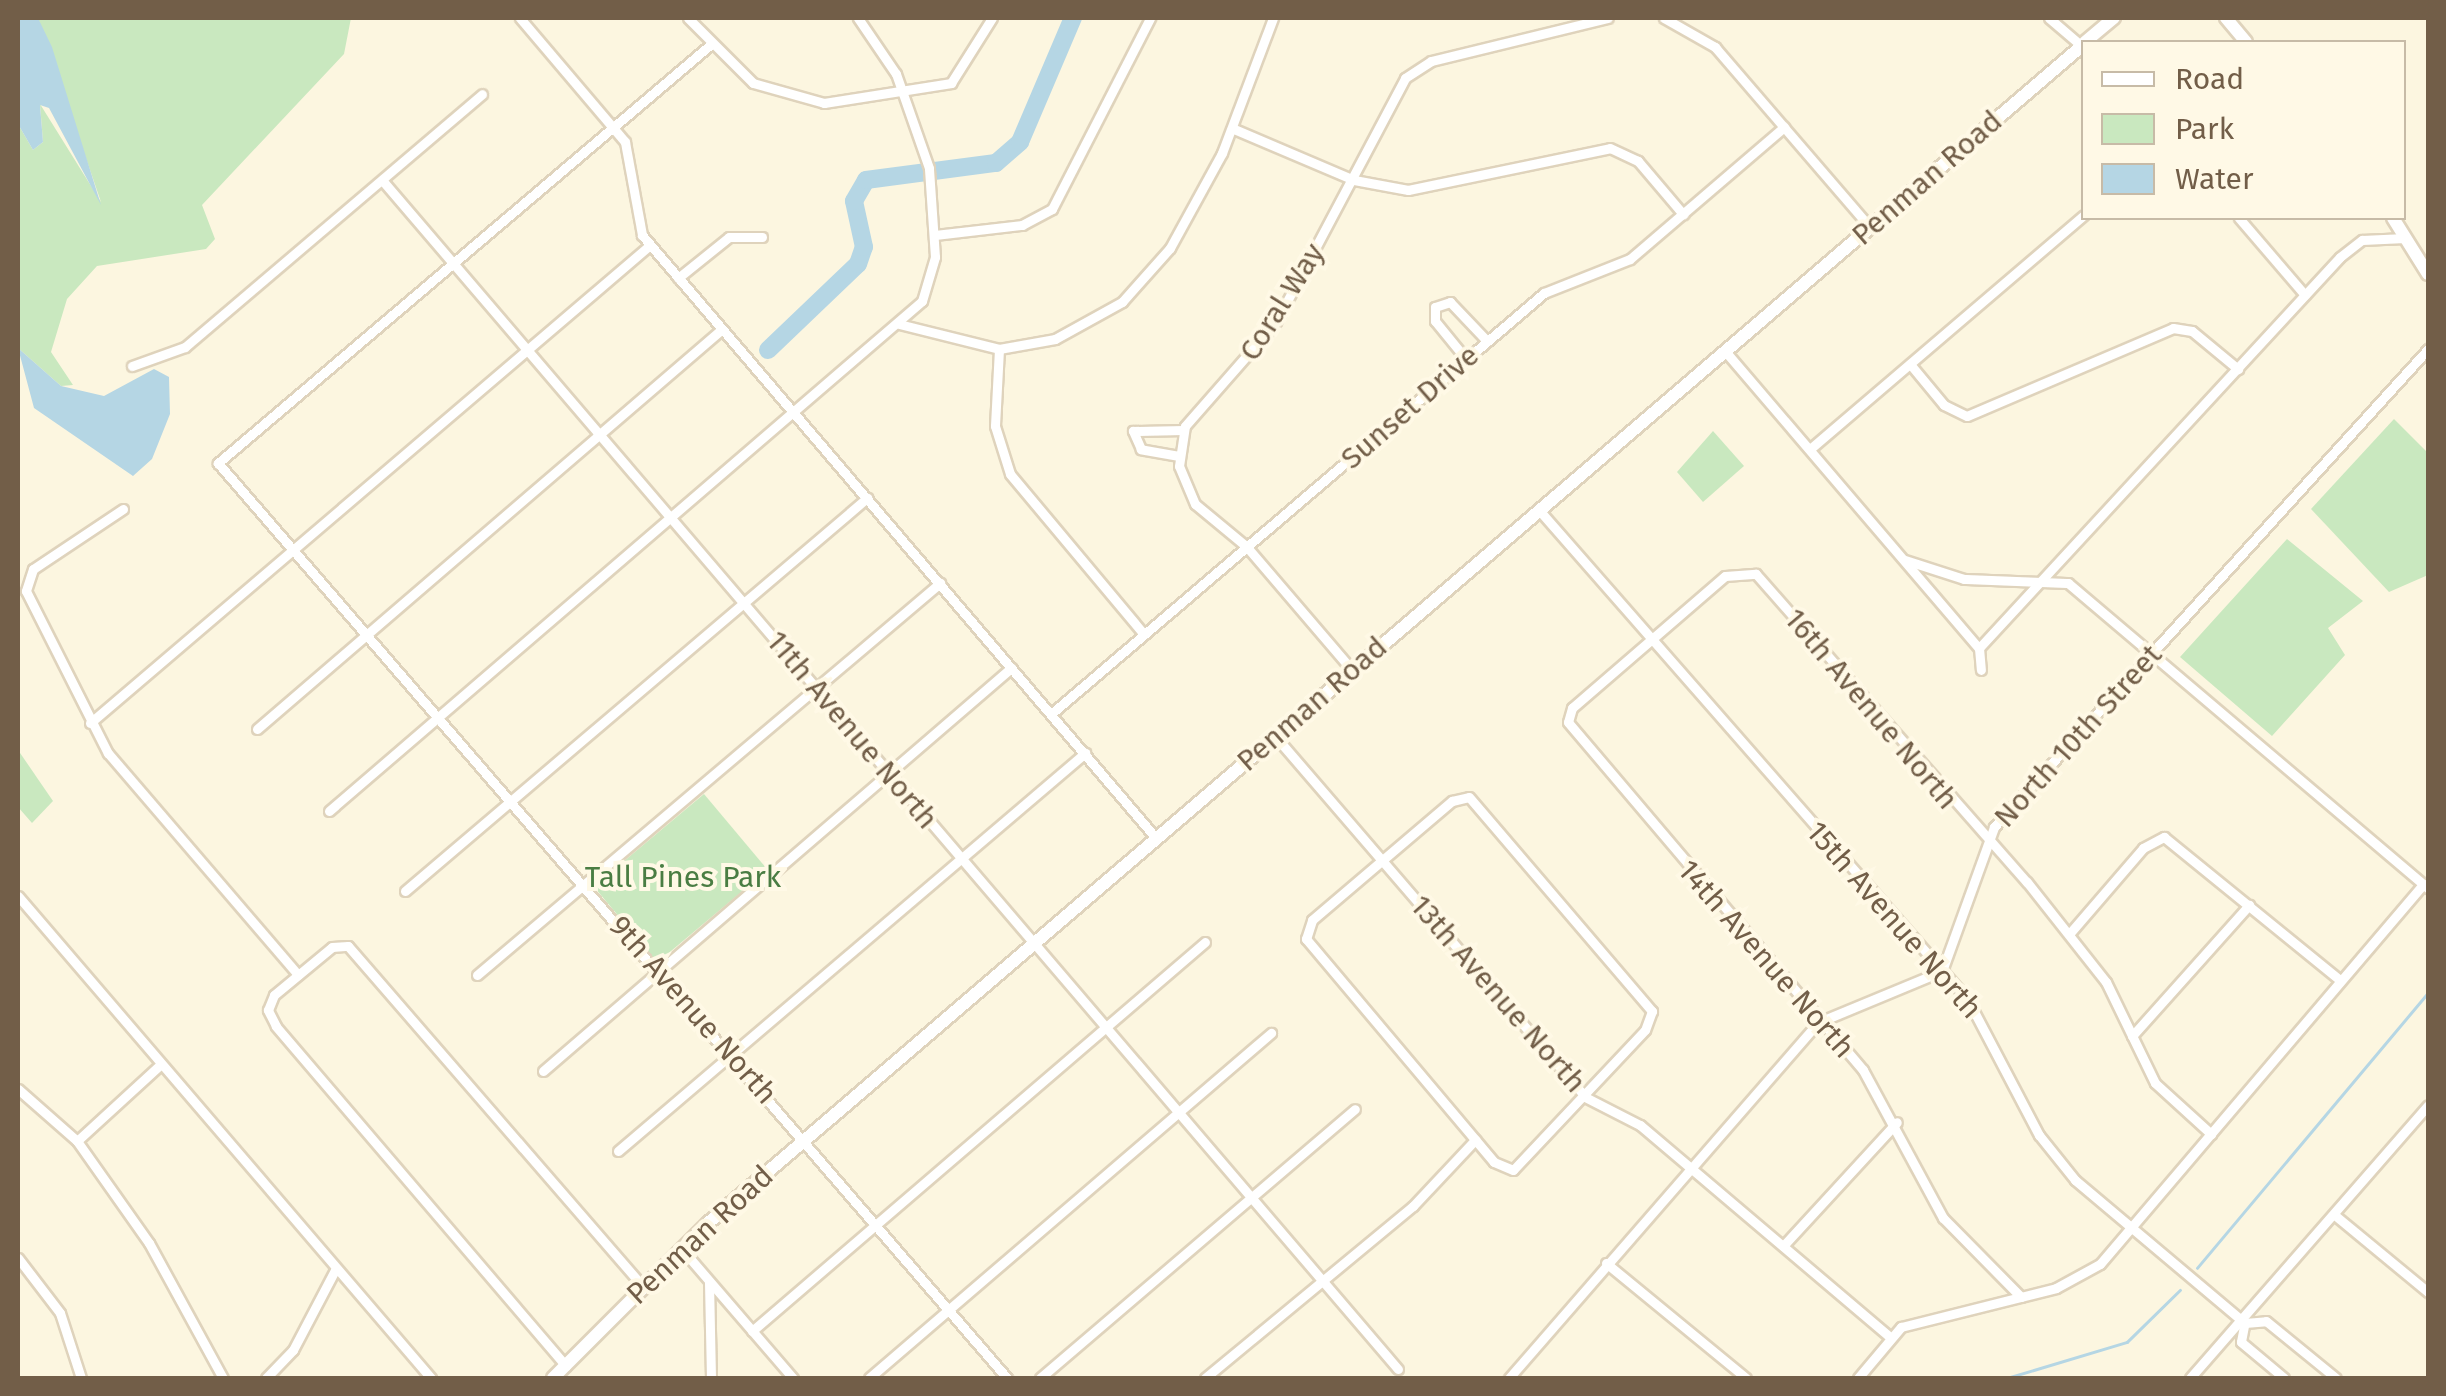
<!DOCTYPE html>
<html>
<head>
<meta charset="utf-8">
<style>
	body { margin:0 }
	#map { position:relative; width:2446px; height:1396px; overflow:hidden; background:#fcf6e0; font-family:"Fira Sans",sans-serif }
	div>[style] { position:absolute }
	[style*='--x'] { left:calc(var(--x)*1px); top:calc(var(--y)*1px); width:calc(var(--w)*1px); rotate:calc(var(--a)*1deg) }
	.green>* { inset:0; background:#c9e8bf; transform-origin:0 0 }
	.water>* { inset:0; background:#b5d6e4 }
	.stream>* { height:2.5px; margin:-1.25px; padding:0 1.25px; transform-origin:1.25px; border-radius:1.25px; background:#b5d6e4 }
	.river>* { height:18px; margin:-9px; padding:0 9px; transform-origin:9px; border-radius:9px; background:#b5d6e4 }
	.roads { filter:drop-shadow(2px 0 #dfd3bc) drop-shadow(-2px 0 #dfd3bc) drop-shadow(0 2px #dfd3bc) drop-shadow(0 -2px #dfd3bc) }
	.street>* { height:9px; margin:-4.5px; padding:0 4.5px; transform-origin:4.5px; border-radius:4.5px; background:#fff }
	.secondary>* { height:12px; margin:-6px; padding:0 6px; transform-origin:6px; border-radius:6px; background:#fff }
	span { translate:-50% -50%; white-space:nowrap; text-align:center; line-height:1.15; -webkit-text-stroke:8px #fff9e6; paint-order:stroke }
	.street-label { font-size:30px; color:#725e48 }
	.park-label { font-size:30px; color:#4a7d43 }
	.frame { position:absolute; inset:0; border:20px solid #725e48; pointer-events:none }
	.legend { position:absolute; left:2081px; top:40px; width:325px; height:180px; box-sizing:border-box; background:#fff9e6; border:2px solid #c7bba7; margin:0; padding:12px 18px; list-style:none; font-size:30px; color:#725e48 }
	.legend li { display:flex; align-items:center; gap:20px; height:50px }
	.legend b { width:50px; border:2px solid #c7bba7 }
</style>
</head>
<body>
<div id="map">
	<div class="green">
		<div style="clip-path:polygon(38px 18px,351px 18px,344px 54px,202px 205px,215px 239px,206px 249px,97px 266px,67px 299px,51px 352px,73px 385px,61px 386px,18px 348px,18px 124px,33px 150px,43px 142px,40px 104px,101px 202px)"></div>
		<div style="clip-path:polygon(2394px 419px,2428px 453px,2428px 575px,2389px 592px,2311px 509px)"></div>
		<div style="clip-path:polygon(1713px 431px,1744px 466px,1703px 502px,1677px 472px)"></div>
		<div style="clip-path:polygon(2287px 539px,2363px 601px,2328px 628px,2345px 655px,2272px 736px,2180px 657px)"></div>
		<div style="clip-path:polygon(18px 750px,53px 801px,32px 823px,18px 807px)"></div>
		<div style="left:704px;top:794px;width:99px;height:144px;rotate:50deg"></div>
	</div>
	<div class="water">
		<div style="clip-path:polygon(18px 18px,38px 18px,52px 47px,101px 205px,49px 108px,40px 105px,43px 142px,33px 150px,18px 124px)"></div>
		<div style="clip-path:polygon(18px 348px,61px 386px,104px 396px,154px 369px,169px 377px,170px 414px,152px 459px,133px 476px,34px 408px)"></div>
	</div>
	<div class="stream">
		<div style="--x:2197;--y:1268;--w:359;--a:-50"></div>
		<div style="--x:2007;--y:1378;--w:125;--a:-16.7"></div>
		<div style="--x:2127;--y:1342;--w:74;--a:-44.5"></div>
	</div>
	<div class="river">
		<div style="--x:768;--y:350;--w:124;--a:-43.7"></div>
		<div style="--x:858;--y:264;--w:18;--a:-71"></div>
		<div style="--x:864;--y:247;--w:47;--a:-102.3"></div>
		<div style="--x:854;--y:201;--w:24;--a:-60"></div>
		<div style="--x:866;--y:180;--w:131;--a:-7.5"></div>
		<div style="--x:996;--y:163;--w:32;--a:-41"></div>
		<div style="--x:1020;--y:142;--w:135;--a:-66.9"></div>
	</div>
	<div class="roads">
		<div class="street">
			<div style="--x:520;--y:18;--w:162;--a:49.7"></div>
			<div style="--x:625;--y:142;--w:95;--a:79.6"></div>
			<div style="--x:642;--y:235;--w:792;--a:49.56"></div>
			<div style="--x:688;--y:18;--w:92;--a:45"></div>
			<div style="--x:753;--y:83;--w:74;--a:15.7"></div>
			<div style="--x:824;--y:103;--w:129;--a:-8.9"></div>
			<div style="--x:951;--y:83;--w:77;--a:-57.8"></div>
			<div style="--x:1664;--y:18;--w:59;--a:29.6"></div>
			<div style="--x:1715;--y:47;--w:238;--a:49.3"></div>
			<div style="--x:2049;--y:18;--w:46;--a:40.6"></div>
			<div style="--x:710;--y:45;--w:646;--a:139.65"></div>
			<div style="--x:218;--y:463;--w:1208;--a:49.23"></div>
			<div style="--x:1234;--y:129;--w:130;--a:23"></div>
			<div style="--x:1354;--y:180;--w:55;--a:10.5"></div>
			<div style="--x:1408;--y:190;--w:206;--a:-11.7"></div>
			<div style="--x:1610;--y:148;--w:31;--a:25"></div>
			<div style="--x:1638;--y:161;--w:70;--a:49.7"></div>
			<div style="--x:382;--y:180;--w:1564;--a:49.49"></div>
			<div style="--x:2239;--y:218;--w:101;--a:49.4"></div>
			<div style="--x:935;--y:235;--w:88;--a:-6.6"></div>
			<div style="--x:1022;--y:225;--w:34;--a:-28"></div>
			<div style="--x:1052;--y:209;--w:215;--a:-62.8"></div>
			<div style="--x:678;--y:278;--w:65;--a:-38.8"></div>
			<div style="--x:729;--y:237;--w:33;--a:0"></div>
			<div style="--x:899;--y:324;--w:103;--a:14"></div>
			<div style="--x:999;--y:349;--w:57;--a:-10.1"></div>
			<div style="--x:1055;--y:339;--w:77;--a:-28.9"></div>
			<div style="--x:1122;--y:302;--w:72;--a:-48.4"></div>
			<div style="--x:1170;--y:248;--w:108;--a:-61.3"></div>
			<div style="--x:1222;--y:153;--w:144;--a:-69.3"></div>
			<div style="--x:999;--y:349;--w:77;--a:93"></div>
			<div style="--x:995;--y:426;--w:50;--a:72.6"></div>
			<div style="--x:1010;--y:474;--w:209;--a:50.1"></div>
			<div style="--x:1725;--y:351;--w:391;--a:49.5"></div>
			<div style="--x:1466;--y:359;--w:49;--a:-129.2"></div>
			<div style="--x:1435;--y:321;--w:14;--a:-90"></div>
			<div style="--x:1435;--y:307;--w:16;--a:-18"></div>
			<div style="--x:1450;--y:302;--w:54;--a:46.5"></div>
			<div style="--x:1910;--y:364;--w:53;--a:50.3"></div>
			<div style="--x:1944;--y:405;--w:25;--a:26"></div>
			<div style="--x:1967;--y:416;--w:224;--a:-23.1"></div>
			<div style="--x:2173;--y:328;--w:19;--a:9"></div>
			<div style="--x:2192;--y:331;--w:60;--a:39.6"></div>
			<div style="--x:132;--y:366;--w:56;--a:-19.7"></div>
			<div style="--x:185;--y:347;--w:390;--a:-40.4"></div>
			<div style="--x:1810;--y:449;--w:360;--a:-40.5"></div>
			<div style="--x:1179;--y:456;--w:39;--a:-170"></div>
			<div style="--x:1141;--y:449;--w:20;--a:-114"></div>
			<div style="--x:1133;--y:431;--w:51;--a:-1.1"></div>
			<div style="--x:123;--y:509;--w:108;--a:146.3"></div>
			<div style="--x:33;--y:569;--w:23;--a:108"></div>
			<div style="--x:26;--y:591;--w:182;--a:63.2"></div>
			<div style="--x:108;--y:753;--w:292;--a:49.4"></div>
			<div style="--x:1539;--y:510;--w:651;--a:48.8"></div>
			<div style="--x:1968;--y:1000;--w:153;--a:62.3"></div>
			<div style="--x:2039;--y:1135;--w:58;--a:51.3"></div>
			<div style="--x:2075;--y:1180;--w:222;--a:40.1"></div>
			<div style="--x:2245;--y:1323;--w:21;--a:-5"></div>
			<div style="--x:2266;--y:1321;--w:90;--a:39.2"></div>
			<div style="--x:1905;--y:560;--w:62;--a:17.9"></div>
			<div style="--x:1964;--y:579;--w:104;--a:2.2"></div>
			<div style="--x:2068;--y:583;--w:472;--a:40.3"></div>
			<div style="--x:1979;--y:648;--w:532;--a:-47.28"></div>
			<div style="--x:2340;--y:257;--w:28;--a:-38"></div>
			<div style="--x:2362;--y:240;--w:43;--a:-2.7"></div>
			<div style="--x:1979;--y:648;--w:22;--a:85"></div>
			<div style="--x:1352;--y:670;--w:162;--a:-130.5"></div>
			<div style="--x:1247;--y:547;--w:67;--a:-140.4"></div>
			<div style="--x:1195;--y:504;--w:41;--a:-112.8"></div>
			<div style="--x:1179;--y:466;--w:40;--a:-81.5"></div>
			<div style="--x:1185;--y:426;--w:138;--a:-48.8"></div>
			<div style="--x:1276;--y:322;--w:276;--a:-62.1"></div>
			<div style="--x:1405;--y:78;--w:31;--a:-33"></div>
			<div style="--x:1431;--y:61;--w:182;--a:-13.7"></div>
			<div style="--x:1051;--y:714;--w:648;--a:-40.5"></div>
			<div style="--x:1544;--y:293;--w:92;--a:-21.6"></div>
			<div style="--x:1630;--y:259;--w:203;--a:-40.6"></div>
			<div style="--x:90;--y:723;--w:736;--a:-40.48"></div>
			<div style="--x:257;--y:729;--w:613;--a:-40.7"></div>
			<div style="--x:1275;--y:736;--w:476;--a:49.3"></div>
			<div style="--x:1585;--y:1097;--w:62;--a:27"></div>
			<div style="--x:1640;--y:1125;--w:325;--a:40.3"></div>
			<div style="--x:1469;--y:797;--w:282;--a:49.5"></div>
			<div style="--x:1652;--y:1011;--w:20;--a:110"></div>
			<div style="--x:1645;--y:1030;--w:192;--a:133.3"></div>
			<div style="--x:1513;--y:1170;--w:21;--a:-157"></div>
			<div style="--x:1494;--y:1162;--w:292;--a:-130.1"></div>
			<div style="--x:1306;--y:939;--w:20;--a:-72"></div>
			<div style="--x:1312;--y:920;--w:184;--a:-40.4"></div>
			<div style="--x:1452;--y:801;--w:17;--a:-13"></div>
			<div style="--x:329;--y:811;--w:782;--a:-40.7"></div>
			<div style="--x:922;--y:301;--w:46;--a:-73.5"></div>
			<div style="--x:935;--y:257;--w:89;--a:-93.9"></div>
			<div style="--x:929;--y:168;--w:100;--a:-109.3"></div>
			<div style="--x:896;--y:74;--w:68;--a:-124.2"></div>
			<div style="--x:405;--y:891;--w:607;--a:-40.39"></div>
			<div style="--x:18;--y:896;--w:635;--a:49.41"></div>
			<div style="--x:2070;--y:933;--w:112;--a:-49.3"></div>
			<div style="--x:2143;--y:848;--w:24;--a:-28"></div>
			<div style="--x:2164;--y:837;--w:227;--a:39.1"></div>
			<div style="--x:477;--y:975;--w:607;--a:-40.25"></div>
			<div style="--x:2132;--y:1036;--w:176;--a:-48.2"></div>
			<div style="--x:543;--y:1071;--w:618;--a:-40.73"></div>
			<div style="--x:18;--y:1089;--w:79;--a:41.4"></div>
			<div style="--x:77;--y:1141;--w:125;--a:54.8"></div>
			<div style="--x:149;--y:1243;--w:154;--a:61.3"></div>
			<div style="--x:77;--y:1141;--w:113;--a:-42.5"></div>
			<div style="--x:618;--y:1151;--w:614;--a:-40.44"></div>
			<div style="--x:2337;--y:1217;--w:118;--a:39.5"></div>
			<div style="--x:1783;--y:1246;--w:168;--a:-47.4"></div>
			<div style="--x:681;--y:1248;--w:172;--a:49.3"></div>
			<div style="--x:18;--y:1258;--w:69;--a:52.6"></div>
			<div style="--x:60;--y:1313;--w:68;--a:72.1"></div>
			<div style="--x:1606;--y:1263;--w:181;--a:39.4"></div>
			<div style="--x:709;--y:1282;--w:96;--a:88.8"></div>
			<div style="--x:2021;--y:1297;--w:111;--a:-134.6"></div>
			<div style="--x:1943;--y:1218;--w:168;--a:-118.4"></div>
			<div style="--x:1863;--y:1070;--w:456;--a:-130.3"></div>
			<div style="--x:1568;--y:722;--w:15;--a:-74"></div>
			<div style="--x:1572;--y:708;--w:202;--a:-40.8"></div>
			<div style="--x:1725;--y:576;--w:31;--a:-4"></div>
			<div style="--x:1756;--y:574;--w:410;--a:48.7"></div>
			<div style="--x:2027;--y:882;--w:127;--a:51.7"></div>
			<div style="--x:2106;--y:982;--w:112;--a:64.1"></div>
			<div style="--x:2155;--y:1083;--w:76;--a:42.3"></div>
			<div style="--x:2244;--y:1326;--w:16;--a:101"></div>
			<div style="--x:2241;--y:1342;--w:56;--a:39.9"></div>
			<div style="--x:752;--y:1331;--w:597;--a:-40.65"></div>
			<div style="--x:566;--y:1366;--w:447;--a:-130.5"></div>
			<div style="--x:276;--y:1026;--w:18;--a:-117"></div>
			<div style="--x:268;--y:1010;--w:16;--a:-68"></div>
			<div style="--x:274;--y:995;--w:75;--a:-39.6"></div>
			<div style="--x:332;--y:947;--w:16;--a:-4"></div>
			<div style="--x:348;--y:946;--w:449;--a:49.1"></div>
			<div style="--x:266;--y:1378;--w:39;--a:-46"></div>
			<div style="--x:293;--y:1350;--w:90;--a:-62.3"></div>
			<div style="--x:869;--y:1378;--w:530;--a:-40.64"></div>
			<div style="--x:1040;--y:1378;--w:414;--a:-40.5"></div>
			<div style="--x:1205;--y:1378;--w:270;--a:-39.6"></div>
			<div style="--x:1413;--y:1206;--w:91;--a:-46.8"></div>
			<div style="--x:1509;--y:1378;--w:472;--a:-49"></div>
			<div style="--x:1819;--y:1022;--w:133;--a:-22.5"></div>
			<div style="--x:1942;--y:971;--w:153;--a:-70.1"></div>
			<div style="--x:1994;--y:827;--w:646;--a:-47.76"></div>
			<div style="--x:1858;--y:1378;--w:67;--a:-49.9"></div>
			<div style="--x:1901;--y:1327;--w:160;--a:-14.1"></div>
			<div style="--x:2056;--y:1288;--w:50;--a:-28.6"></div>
			<div style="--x:2100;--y:1264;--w:499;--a:-49.6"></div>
			<div style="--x:2190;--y:1378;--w:362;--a:-48.9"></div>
		</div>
		<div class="secondary">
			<div style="--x:2226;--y:18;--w:31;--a:50"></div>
			<div style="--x:2085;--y:42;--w:38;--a:-40"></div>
			<div style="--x:2393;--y:218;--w:66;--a:58"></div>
			<div style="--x:553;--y:1378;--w:219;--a:-45"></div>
			<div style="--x:708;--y:1223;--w:1812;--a:-40.59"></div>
		</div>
	</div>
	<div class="street-label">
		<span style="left:1927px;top:178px;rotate:-41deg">Penman Road</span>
		<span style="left:1282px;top:302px;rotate:-58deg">Coral Way</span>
		<span style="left:1410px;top:407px;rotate:-41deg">Sunset Drive</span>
		<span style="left:1312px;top:704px;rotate:-41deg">Penman Road</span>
		<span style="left:1871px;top:709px;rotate:50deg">16th Avenue North</span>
		<span style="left:852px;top:730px;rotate:50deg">11th Avenue North</span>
		<span style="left:2078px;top:736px;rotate:-48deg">North 10th Street</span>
		<span style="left:1894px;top:920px;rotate:49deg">15th Avenue North</span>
		<span style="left:1766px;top:959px;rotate:49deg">14th Avenue North</span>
		<span style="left:1498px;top:994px;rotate:49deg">13th Avenue North</span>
		<span style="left:693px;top:1010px;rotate:49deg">9th Avenue North</span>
		<span style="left:700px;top:1235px;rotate:-43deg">Penman Road</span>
	</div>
	<div class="park-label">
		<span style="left:683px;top:877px">Tall Pines Park</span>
	</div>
	<div class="frame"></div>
	<ul class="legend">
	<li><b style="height:12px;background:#fff"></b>Road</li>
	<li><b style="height:28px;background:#c9e8bf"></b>Park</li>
	<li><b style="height:28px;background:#b5d6e4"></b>Water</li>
	</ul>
</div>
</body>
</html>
